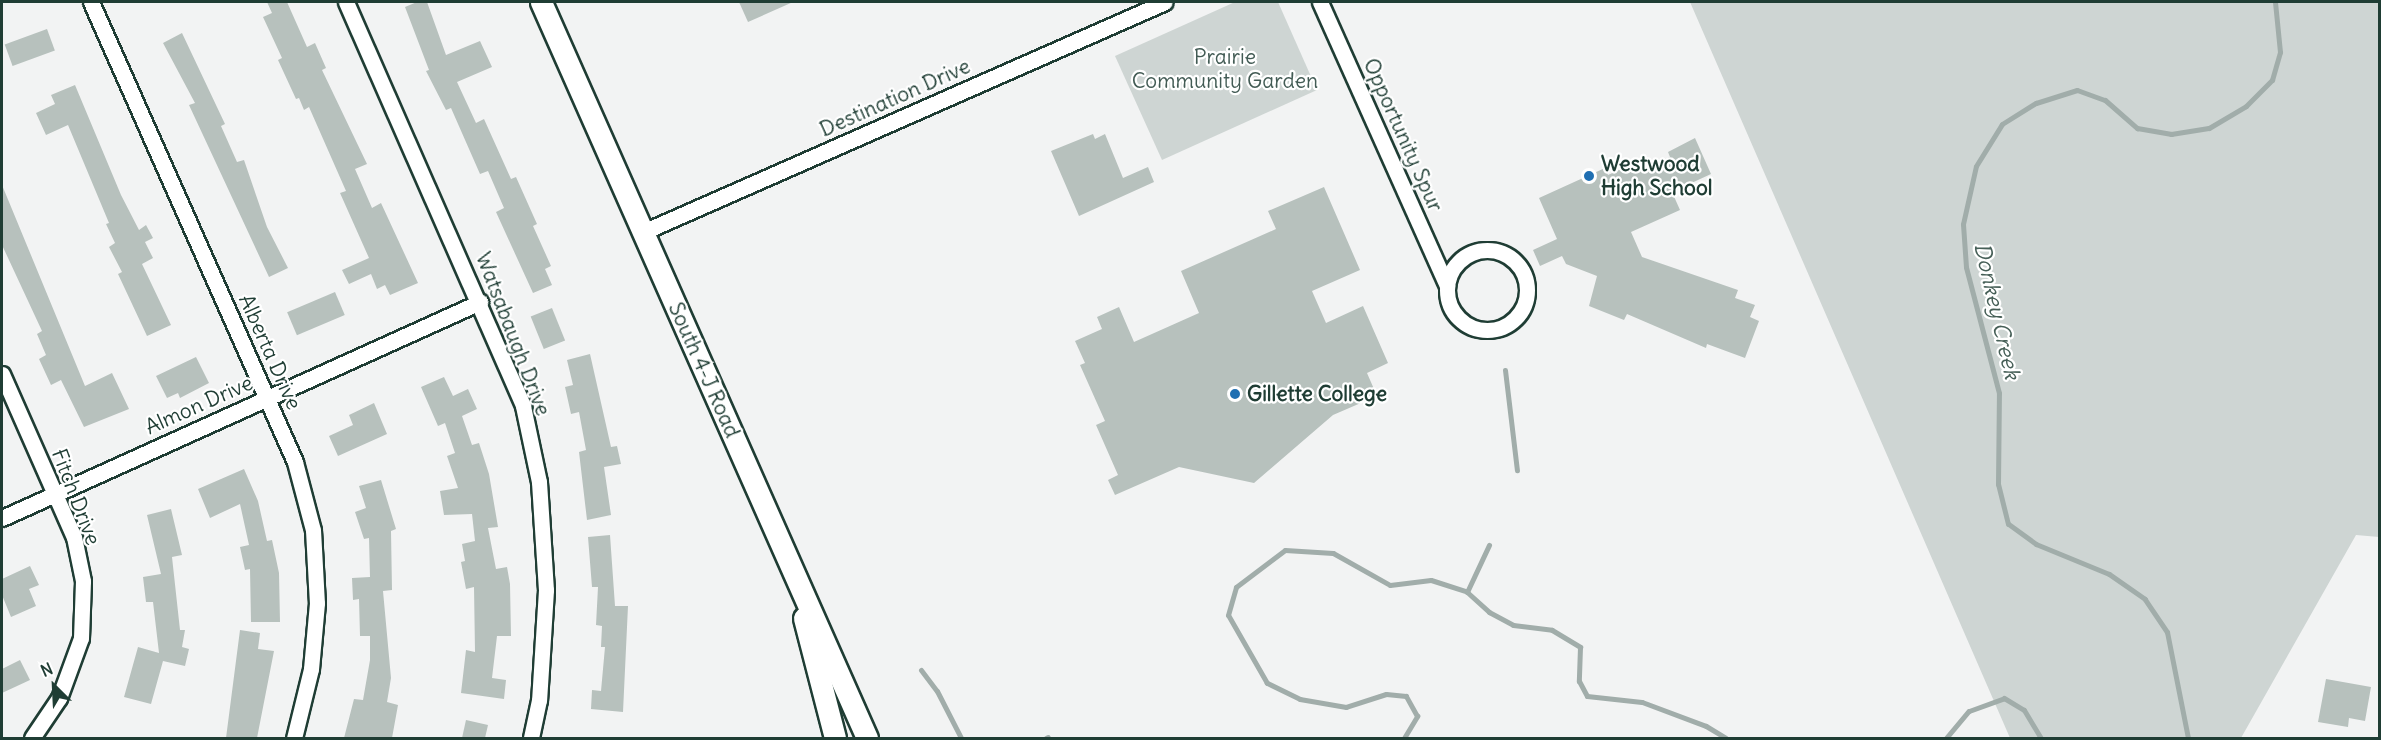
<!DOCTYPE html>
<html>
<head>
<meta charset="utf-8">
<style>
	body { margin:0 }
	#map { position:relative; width:2381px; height:740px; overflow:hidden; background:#f2f3f3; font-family:Delius,sans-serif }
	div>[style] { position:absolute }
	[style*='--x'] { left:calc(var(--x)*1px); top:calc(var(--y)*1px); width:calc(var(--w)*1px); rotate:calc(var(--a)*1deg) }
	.green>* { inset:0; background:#ced5d3 }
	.stream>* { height:5px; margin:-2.5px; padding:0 2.5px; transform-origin:2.5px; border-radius:2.5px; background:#a1adaa }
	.building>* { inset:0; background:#b7c1bd; transform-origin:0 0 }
	.roads { filter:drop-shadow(2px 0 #1f3d34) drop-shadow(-2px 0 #1f3d34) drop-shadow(0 2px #1f3d34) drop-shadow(0 -2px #1f3d34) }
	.minor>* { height:15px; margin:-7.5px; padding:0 7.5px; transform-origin:7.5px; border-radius:7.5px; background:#fff }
	.minor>.ring { margin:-7.5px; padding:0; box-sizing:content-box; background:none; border:15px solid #fff; border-radius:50% }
	.secondary>* { height:21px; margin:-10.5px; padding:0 10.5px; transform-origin:10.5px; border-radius:10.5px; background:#fff }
	.dots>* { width:16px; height:16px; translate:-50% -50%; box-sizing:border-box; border:3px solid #fff; border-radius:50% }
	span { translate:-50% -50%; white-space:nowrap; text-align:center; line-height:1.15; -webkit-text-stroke:4.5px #fff; paint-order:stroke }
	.park-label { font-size:21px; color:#425b54 }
	.street-label { font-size:21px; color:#1f3d34 }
	.poi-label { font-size:21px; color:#1f3d34; font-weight:700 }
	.left { translate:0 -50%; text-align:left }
	.water-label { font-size:22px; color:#465f57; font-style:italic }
	.frame { position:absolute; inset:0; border:3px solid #1f3d34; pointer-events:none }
	.north { position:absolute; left:24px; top:656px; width:60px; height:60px; -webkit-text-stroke:4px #fff; paint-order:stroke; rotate:336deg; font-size:16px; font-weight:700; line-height:24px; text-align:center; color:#1f3d34 }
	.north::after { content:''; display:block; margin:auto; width:21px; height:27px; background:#1f3d34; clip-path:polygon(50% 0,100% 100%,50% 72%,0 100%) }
</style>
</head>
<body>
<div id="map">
	<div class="green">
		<div style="clip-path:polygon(1235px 2px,1278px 2px,1317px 90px,1162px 160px,1115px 56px)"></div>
		<div style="clip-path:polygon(1690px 2px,2379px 2px,2379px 537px,2356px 535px,2241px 738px,2010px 738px)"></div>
	</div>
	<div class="stream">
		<div style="--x:1505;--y:370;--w:101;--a:83.2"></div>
		<div style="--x:1467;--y:592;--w:52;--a:-64.9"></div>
		<div style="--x:921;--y:670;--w:26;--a:53"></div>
		<div style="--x:937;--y:691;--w:53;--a:62.9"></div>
		<div style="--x:1046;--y:738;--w:2;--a:-27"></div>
		<div style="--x:1404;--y:738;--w:26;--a:-59"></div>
		<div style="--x:1417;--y:716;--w:23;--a:-119"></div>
		<div style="--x:1406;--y:696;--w:20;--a:-174"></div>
		<div style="--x:1386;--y:694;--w:42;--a:162"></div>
		<div style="--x:1346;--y:707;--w:47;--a:-170.1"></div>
		<div style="--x:1300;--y:699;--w:37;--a:-154"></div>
		<div style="--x:1267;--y:683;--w:78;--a:-119.8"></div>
		<div style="--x:1228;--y:615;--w:29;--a:-74"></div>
		<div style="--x:1236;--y:587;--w:61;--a:-37.1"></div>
		<div style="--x:1285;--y:550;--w:48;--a:3.6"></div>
		<div style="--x:1333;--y:553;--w:65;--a:29.3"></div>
		<div style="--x:1390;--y:585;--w:41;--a:-7"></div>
		<div style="--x:1431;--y:580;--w:38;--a:18"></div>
		<div style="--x:1467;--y:592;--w:30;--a:42"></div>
		<div style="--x:1489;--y:612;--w:27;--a:28"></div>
		<div style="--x:1513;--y:625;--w:39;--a:7"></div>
		<div style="--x:1552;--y:630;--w:33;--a:31"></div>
		<div style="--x:1580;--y:647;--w:34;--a:92"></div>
		<div style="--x:1579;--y:681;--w:17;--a:62"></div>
		<div style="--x:1587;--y:696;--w:55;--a:6.2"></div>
		<div style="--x:1642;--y:702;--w:68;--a:20.6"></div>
		<div style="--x:1706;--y:726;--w:23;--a:31"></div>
		<div style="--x:1946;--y:738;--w:35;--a:-50"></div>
		<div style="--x:1969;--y:711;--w:37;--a:-20"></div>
		<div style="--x:2004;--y:698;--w:23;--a:31"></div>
		<div style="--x:2024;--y:710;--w:33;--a:59"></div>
		<div style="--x:2188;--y:738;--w:108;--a:-101.2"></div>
		<div style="--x:2167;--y:632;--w:40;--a:-124"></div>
		<div style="--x:2145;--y:599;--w:44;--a:-145.2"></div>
		<div style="--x:2109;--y:574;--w:79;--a:-157.7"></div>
		<div style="--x:2036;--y:544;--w:34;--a:-144"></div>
		<div style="--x:2008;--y:524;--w:41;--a:-104"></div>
		<div style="--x:1998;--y:484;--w:91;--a:-89.4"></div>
		<div style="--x:1999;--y:393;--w:130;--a:-104.7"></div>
		<div style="--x:1966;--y:267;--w:43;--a:-94"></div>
		<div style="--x:1963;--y:224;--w:59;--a:-77.4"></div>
		<div style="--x:1976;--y:166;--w:49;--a:-58.2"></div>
		<div style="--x:2002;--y:124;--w:40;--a:-32"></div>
		<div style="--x:2036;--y:103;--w:43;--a:-17.6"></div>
		<div style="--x:2077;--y:90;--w:30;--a:20"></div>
		<div style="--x:2105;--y:100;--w:43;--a:41.2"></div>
		<div style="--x:2137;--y:128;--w:35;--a:10"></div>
		<div style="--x:2171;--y:134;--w:38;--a:-9"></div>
		<div style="--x:2209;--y:128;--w:43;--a:-30.7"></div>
		<div style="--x:2246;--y:106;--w:37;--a:-45"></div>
		<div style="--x:2272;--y:80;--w:29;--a:-74"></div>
		<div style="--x:2280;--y:52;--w:50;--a:-95.7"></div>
	</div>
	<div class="building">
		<div style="clip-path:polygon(267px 2px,287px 2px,307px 47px,315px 43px,326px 68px,322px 70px,367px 164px,355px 169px,372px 208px,381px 203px,418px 283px,390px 295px,385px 285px,377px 289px,371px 274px,349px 284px,342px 270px,369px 258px,340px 193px,346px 191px,309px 107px,304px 110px,299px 98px,296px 99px,278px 60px,282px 58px,263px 17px,272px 13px)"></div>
		<div style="clip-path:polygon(417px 2px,427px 2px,446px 55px,480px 41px,492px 67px,457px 82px,476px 123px,484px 119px,511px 179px,516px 177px,537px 224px,533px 226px,551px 266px,545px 269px,552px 285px,533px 293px,496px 212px,504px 208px,488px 171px,480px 174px,451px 108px,446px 110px,426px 71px,429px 70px,405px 7px)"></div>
		<div style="clip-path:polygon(739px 2px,793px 2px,748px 22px)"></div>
		<div style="left:47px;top:29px;width:23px;height:45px;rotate:70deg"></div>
		<div style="clip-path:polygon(182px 33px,225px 124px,221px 126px,237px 162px,244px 160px,267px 227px,288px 268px,269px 277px,189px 105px,195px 103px,163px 43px)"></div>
		<div style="clip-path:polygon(75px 85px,121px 195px,139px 230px,146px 225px,153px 238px,145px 242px,153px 258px,142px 264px,171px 325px,147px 336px,118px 274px,122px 272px,109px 247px,115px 243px,106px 224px,109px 223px,68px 125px,46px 135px,36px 113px,55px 104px,51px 95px)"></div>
		<div style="clip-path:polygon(1093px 134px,1095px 139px,1105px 134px,1123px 178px,1148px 167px,1154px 182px,1079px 216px,1051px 151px)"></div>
		<div style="clip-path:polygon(1695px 138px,1711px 174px,1672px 192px,1680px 210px,1631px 232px,1642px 257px,1738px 290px,1735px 298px,1755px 305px,1750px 317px,1759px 321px,1745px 358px,1707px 344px,1706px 348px,1627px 314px,1624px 320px,1589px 306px,1597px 276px,1566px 264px,1562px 256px,1540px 266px,1533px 250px,1557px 239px,1539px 198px,1605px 168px,1608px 175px,1630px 165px,1634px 173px,1670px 157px,1668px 152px)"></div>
		<div style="clip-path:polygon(2px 185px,85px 386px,112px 373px,129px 409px,84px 427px,61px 380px,51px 385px,39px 359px,46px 355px,37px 334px,42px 331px,2px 245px)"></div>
		<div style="clip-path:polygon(1324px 187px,1360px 270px,1312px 291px,1326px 323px,1363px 306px,1388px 363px,1367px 373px,1377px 396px,1333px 415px,1254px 483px,1179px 467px,1115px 495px,1108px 480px,1118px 475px,1096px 425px,1105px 421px,1080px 365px,1085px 363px,1075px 341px,1102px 329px,1097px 317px,1119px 307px,1134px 342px,1199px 313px,1181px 271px,1276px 229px,1268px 211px)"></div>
		<div style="left:335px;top:292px;width:25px;height:52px;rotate:67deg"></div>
		<div style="left:552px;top:308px;width:35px;height:23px;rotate:68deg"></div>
		<div style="clip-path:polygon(590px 354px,611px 447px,617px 446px,621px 464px,604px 467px,611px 515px,587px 520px,579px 452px,586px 450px,579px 412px,571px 414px,565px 387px,573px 385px,567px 360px)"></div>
		<div style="clip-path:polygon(196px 357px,209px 383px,180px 398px,178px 393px,167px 398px,156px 376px)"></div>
		<div style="clip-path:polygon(444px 377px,453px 396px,468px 389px,477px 409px,462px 416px,472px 445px,479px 443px,489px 474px,498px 527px,488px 528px,496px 569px,507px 567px,510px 584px,511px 636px,497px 636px,492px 678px,506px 680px,504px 699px,461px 693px,466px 650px,475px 652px,474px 587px,466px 589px,461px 562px,465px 561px,462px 544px,475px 541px,472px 514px,444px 515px,440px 491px,458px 488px,447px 456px,455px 453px,445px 423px,438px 426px,421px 387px)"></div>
		<div style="clip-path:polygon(374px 403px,387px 434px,338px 456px,329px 436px,353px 425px,349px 415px)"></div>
		<div style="clip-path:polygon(244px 469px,258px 501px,267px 541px,272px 540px,279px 573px,280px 622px,251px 622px,250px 569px,245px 570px,240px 547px,249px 545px,240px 504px,210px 518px,198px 489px)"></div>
		<div style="clip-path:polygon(381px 480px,396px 529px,391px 531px,392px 590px,383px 591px,391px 678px,387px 702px,398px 705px,392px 738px,344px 738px,354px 699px,363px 700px,370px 660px,370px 636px,360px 636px,359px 599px,353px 600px,352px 578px,370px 577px,369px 538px,364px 539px,355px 512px,366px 508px,359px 486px)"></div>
		<div style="clip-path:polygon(171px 509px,182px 555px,172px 557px,180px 630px,185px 630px,182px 647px,189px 649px,185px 666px,163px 661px,151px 704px,124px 697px,138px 647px,159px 653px,153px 602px,146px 602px,143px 577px,161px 574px,147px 515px)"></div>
		<div style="clip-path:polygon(610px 535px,615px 606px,628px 606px,623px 712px,591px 709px,592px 690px,601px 691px,605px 647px,601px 647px,602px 626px,596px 625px,598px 587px,592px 587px,588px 537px)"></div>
		<div style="clip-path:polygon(30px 566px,39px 585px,29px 589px,36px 606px,11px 617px,2px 595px,2px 579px)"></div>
		<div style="clip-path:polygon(240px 630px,260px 633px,258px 649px,274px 651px,257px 738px,226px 738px)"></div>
		<div style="clip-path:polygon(20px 660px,30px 680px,2px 693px,2px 669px)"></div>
		<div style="clip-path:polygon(2326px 679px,2371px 687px,2365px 721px,2349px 718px,2348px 727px,2318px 722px)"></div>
		<div style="clip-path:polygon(466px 720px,488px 725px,485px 738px,462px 738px)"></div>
	</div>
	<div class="roads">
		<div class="minor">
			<div style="--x:91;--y:2;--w:503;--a:66.08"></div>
			<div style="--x:295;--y:462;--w:70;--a:75.2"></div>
			<div style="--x:313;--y:530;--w:73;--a:86.9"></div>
			<div style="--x:317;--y:603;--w:66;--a:95.2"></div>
			<div style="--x:311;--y:669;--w:71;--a:103.8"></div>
			<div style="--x:346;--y:2;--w:441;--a:66.3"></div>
			<div style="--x:523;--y:406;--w:78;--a:78.1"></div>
			<div style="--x:539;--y:482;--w:108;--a:86.3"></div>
			<div style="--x:546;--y:590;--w:110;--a:93.6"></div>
			<div style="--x:539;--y:700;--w:39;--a:102"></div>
			<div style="--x:1320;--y:2;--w:311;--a:65.9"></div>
			<div style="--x:643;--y:232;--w:570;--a:-23.78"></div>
			<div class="ring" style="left:1447px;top:250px;width:65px;height:65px"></div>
			<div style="--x:2;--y:374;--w:178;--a:66.2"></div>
			<div style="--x:74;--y:537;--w:45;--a:78.4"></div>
			<div style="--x:83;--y:581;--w:57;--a:92"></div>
			<div style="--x:81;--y:638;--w:64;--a:110.1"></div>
			<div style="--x:59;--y:698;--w:48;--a:124"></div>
			<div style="--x:2;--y:518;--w:525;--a:-24.32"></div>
		</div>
		<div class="secondary">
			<div style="--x:541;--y:2;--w:805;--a:66.11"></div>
			<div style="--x:804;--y:618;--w:124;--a:75.5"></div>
		</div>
	</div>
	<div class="dots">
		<div style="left:1589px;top:176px;background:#1f6fb2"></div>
		<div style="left:1235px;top:394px;background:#1f6fb2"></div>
	</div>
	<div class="park-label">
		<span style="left:1225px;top:69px">Prairie<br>Community Garden</span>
	</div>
	<div class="street-label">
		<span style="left:895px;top:98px;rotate:-24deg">Destination Drive</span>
		<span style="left:1403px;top:135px;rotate:66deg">Opportunity Spur</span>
		<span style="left:513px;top:334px;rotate:69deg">Watsabaugh Drive</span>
		<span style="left:270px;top:352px;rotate:66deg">Alberta Drive</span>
		<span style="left:704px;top:370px;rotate:66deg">South 4-J Road</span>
		<span style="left:199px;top:405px;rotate:-24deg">Almon Drive</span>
		<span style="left:76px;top:497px;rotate:69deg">Fitch Drive</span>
	</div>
	<div class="poi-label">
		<span class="left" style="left:1601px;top:176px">Westwood<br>High School</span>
		<span class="left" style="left:1247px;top:394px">Gillette College</span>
	</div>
	<div class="water-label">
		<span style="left:1997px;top:311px;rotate:77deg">Donkey Creek</span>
	</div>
	<div class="frame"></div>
	<div class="north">N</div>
</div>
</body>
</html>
